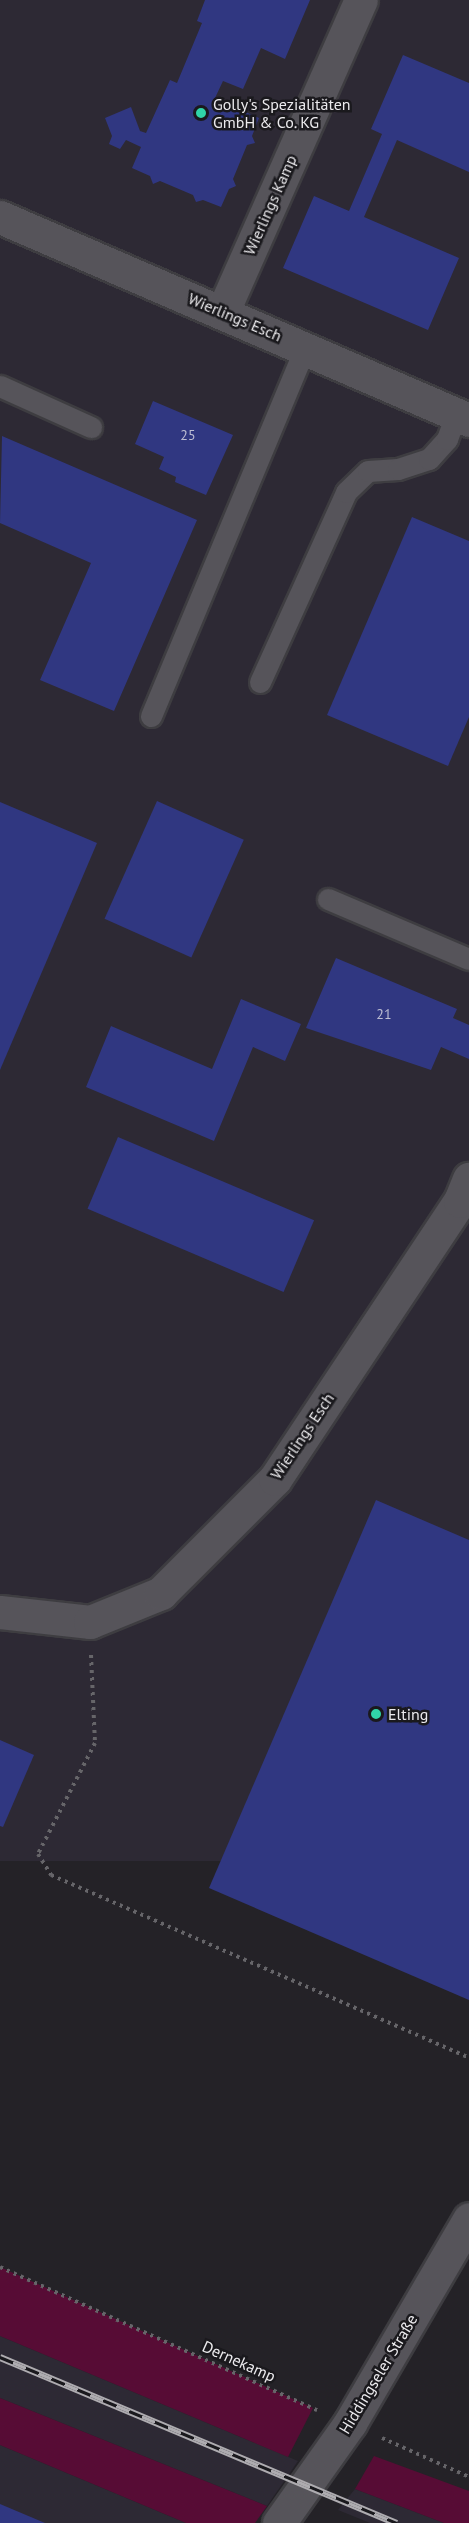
<!DOCTYPE html>
<html>
<head>
<meta charset="utf-8">
<style>
	body { margin:0 }
	#map { position:relative; width:469px; height:2523px; overflow:hidden; background:#242227; font-family:"PT Sans",sans-serif }
	div>[style] { position:absolute }
	[style*='--x'] { left:calc(var(--x)*1px); top:calc(var(--y)*1px); width:calc(var(--w)*1px); rotate:calc(var(--a)*1deg) }
	.built>* { inset:0; background:#2d2934; transform-origin:0 0 }
	.green>* { inset:0; background:#570c35 }
	.building>* { inset:0; background:#303781; transform-origin:0 0 }
	.path>* { height:4px; margin-top:-2px; transform-origin:0; background:repeating-linear-gradient(90deg,#666569 0 3px,transparent 0 7.5px) }
	.roads { filter:drop-shadow(2px 0 #3e3d41) drop-shadow(-2px 0 #3e3d41) drop-shadow(0 2px #3e3d41) drop-shadow(0 -2px #3e3d41) }
	.lane>* { height:21px; margin:-10.5px; padding:0 10.5px; transform-origin:10.5px; border-radius:10.5px; background:#56545a }
	.street>* { height:33px; margin:-16.5px; padding:0 16.5px; transform-origin:16.5px; border-radius:16.5px; background:#56545a }
	.secondary>* { height:33px; margin:-16.5px; padding:0 16.5px; transform-origin:16.5px; border-radius:16.5px; background:#56545a }
	.rail>* { height:7px; margin-top:-3.5px; transform-origin:0; background:repeating-linear-gradient(90deg,#1a191d 0 14px,#aeacb0 0 28px); box-sizing:border-box; border-block:2px solid #aeacb0 }
	.dots>* { width:16px; height:16px; translate:-50% -50%; box-sizing:border-box; border:3px solid #1a191d; border-radius:50% }
	span { translate:-50% -50%; white-space:nowrap; text-align:center; line-height:1.15; -webkit-text-stroke:5px #1a191d; paint-order:stroke }
	.number-label { font-size:14px; color:#bdbed3 }
	.number-label span { -webkit-text-stroke-width:0 }
	.poi-label { font-size:16px; color:#ecebee }
	.left { translate:0 -50%; text-align:left }
	.street-label { font-size:16px; color:#ecebee }
</style>
</head>
<body>
<div id="map">
	<div class="built">
		<div style="left:0;top:0;width:469px;height:1861px"></div>
		<div style="clip-path:polygon(0 2336px,298px 2461px,267px 2506px,0 2398px)"></div>
		<div style="clip-path:polygon(0 2445px,186px 2523px,0 2523px)"></div>
		<div style="clip-path:polygon(355px 2489px,444px 2523px,370px 2523px,338px 2510px)"></div>
	</div>
	<div class="green">
		<div style="clip-path:polygon(0 2267px,313px 2408px,288px 2457px,0 2336px)"></div>
		<div style="clip-path:polygon(0 2398px,267px 2506px,255px 2523px,186px 2523px,0 2445px)"></div>
		<div style="clip-path:polygon(374px 2456px,469px 2491px,469px 2523px,444px 2523px,355px 2489px)"></div>
	</div>
	<div class="building">
		<div style="clip-path:polygon(205px 0,310px 0,285px 59px,261px 48px,243px 89px,223px 81px,215px 98px,259px 118px,252px 136px,255px 143px,247px 145px,233px 179px,236px 186px,229px 189px,221px 207px,203px 200px,196px 202px,193px 195px,160px 181px,153px 184px,150px 176px,132px 168px,141px 147px,126px 140px,120px 149px,109px 144px,112px 136px,105px 118px,131px 107px,140px 131px,146px 133px,170px 80px,177px 83px,202px 23px,197px 21px)"></div>
		<div style="clip-path:polygon(403px 55px,469px 83px,469px 172px,397px 140px,364px 217px,459px 258px,428px 330px,283px 268px,314px 196px,349px 211px,382px 134px,371px 129px)"></div>
		<div style="clip-path:polygon(153px 401px,233px 435px,206px 495px,175px 482px,176px 477px,159px 469px,164px 457px,135px 444px)"></div>
		<div style="clip-path:polygon(2px 436px,197px 520px,114px 711px,40px 680px,91px 563px,0 523px)"></div>
		<div style="clip-path:polygon(412px 517px,469px 541px,469px 717px,448px 766px,327px 715px)"></div>
		<div style="left:157px;top:801px;width:95px;height:129px;rotate:24deg"></div>
		<div style="clip-path:polygon(0 802px,97px 843px,0 1070px)"></div>
		<div style="clip-path:polygon(336px 958px,457px 1009px,453px 1018px,469px 1025px,469px 1059px,441px 1047px,431px 1070px,306px 1028px)"></div>
		<div style="clip-path:polygon(241px 999px,301px 1024px,285px 1061px,253px 1047px,214px 1141px,86px 1087px,111px 1026px,212px 1069px)"></div>
		<div style="left:118px;top:1137px;width:213px;height:78px;rotate:23deg"></div>
		<div style="clip-path:polygon(376px 1500px,469px 1540px,469px 2000px,209px 1888px)"></div>
		<div style="clip-path:polygon(0 1740px,34px 1755px,3px 1827px,0 1826px)"></div>
		<div style="clip-path:polygon(0 2504px,45px 2523px,0 2523px)"></div>
	</div>
	<div class="path">
		<div style="--x:91;--y:1655;--w:88;--a:87.4"></div>
		<div style="--x:95;--y:1743;--w:125;--a:117.2"></div>
		<div style="--x:38;--y:1854;--w:25;--a:58"></div>
		<div style="--x:51;--y:1875;--w:456;--a:23.6"></div>
		<div style="--x:0;--y:2267;--w:348;--a:24.3"></div>
		<div style="--x:382;--y:2438;--w:95;--a:24.1"></div>
	</div>
	<div class="roads">
		<div class="lane">
			<div style="--x:0;--y:386;--w:100;--a:24.3"></div>
			<div style="--x:260;--y:682;--w:209;--a:-65.6"></div>
			<div style="--x:346;--y:492;--w:30;--a:-44"></div>
			<div style="--x:368;--y:471;--w:30;--a:-4"></div>
			<div style="--x:398;--y:469;--w:33;--a:-18"></div>
			<div style="--x:429;--y:459;--w:27;--a:-48"></div>
			<div style="--x:447;--y:439;--w:27;--a:-70"></div>
			<div style="--x:151;--y:716;--w:400;--a:-67.3"></div>
			<div style="--x:328;--y:899;--w:153;--a:23.1"></div>
		</div>
		<div class="street">
			<div style="--x:0;--y:217;--w:511;--a:23.4"></div>
			<div style="--x:223;--y:311;--w:340;--a:-66.1"></div>
			<div style="--x:0;--y:1612;--w:91;--a:6.3"></div>
			<div style="--x:90;--y:1622;--w:77;--a:-22.2"></div>
			<div style="--x:161;--y:1593;--w:161;--a:-45"></div>
			<div style="--x:275;--y:1479;--w:334;--a:-56.4"></div>
			<div style="--x:460;--y:1201;--w:24;--a:-68"></div>
		</div>
		<div class="secondary">
			<div style="--x:279;--y:2523;--w:123;--a:-54.6"></div>
			<div style="--x:350;--y:2423;--w:236;--a:-59.7"></div>
		</div>
	</div>
	<div class="rail">
		<div style="--x:0;--y:2357;--w:430;--a:22.7"></div>
	</div>
	<div class="dots">
		<div style="left:201px;top:113px;background:#30d4a9"></div>
		<div style="left:376px;top:1714px;background:#30d4a9"></div>
	</div>
	<div class="number-label">
		<span style="left:188px;top:435px">25</span>
		<span style="left:384px;top:1014px">21</span>
	</div>
	<div class="poi-label">
		<span class="left" style="left:213px;top:113px">Golly's Spezialitäten<br>GmbH &amp; Co. KG</span>
		<span class="left" style="left:388px;top:1714px">Elting</span>
	</div>
	<div class="street-label">
		<span style="left:270px;top:205px;rotate:-66deg">Wierlings Kamp</span>
		<span style="left:235px;top:317px;rotate:23deg">Wierlings Esch</span>
		<span style="left:302px;top:1436px;rotate:-56deg">Wierlings Esch</span>
		<span style="left:239px;top:2361px;rotate:24deg">Dernekamp</span>
		<span style="left:378px;top:2374px;rotate:-59deg">Hiddingseler Straße</span>
	</div>
</div>
</body>
</html>
